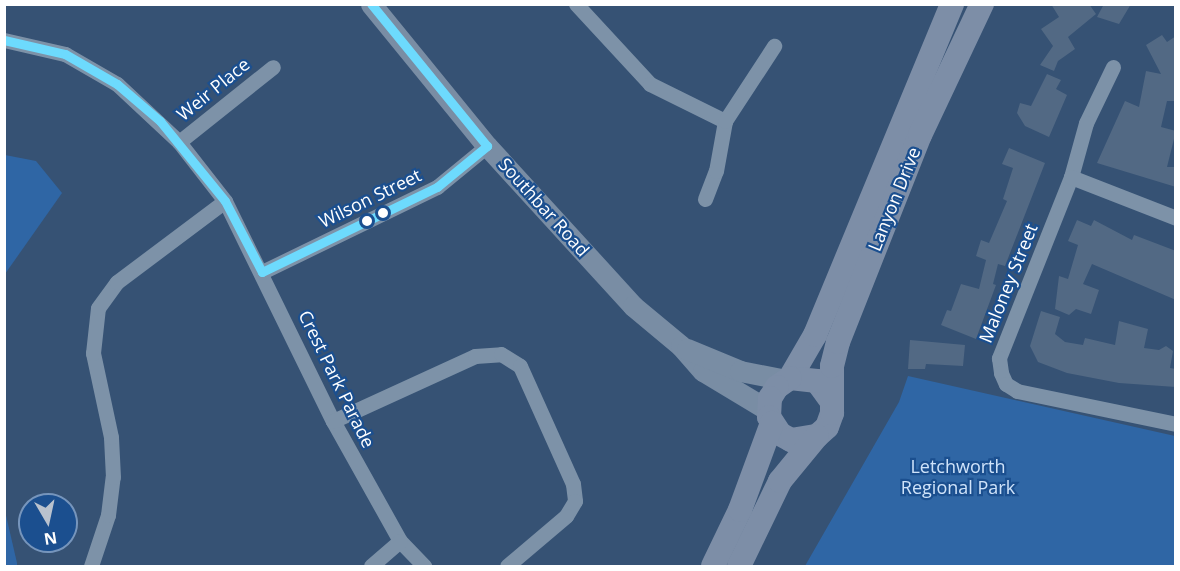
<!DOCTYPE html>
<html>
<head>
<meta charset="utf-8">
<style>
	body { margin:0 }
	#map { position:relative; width:1180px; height:571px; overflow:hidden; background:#365274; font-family:"Open Sans",sans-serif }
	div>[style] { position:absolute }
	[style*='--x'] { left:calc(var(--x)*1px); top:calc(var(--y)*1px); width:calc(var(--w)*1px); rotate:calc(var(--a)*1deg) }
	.green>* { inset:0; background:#2f66a5 }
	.building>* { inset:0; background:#526984 }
	.street>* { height:15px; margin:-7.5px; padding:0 7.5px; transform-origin:7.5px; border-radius:7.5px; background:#7d92a8 }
	.secondary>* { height:21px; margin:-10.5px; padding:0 10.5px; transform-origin:10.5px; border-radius:10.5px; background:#798da4 }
	.primary>* { height:24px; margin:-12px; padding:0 12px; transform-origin:12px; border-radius:12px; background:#7d8ea7 }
	.bus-1>* { height:9px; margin:-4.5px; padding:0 4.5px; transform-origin:4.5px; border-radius:4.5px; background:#6ddafd }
	.dots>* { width:16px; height:16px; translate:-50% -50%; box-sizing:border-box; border:3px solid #1b4f8f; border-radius:50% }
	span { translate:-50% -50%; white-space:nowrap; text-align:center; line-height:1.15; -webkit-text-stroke:4.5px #1b4f8f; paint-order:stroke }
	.street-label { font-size:18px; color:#fff }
	.park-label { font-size:18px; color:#cfe3fa }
	.frame { position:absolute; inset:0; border:6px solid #fff; pointer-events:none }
	.north { position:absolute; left:18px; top:493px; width:60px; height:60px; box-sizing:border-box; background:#1b4f8f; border:2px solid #7695bc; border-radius:50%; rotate:171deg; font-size:16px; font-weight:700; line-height:24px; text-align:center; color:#fff }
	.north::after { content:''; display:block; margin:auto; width:21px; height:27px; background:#b9c2ce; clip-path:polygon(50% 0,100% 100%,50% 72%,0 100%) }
</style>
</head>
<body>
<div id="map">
	<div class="green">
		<div style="clip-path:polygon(5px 155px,36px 161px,62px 193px,5px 274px)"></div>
		<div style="clip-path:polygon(908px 376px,1175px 436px,1175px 566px,805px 566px,899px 402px)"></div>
		<div style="clip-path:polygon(5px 511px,17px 563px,17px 566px,5px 566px)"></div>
	</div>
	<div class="building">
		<div style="clip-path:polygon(1051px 4px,1089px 4px,1096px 14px,1068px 37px,1075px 49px,1058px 61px,1054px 71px,1040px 65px,1053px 46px,1041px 29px,1059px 17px)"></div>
		<div style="clip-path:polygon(1104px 4px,1131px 4px,1119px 24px,1097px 17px)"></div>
		<div style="clip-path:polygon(1162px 35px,1167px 42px,1176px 36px,1176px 101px,1167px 101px,1161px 127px,1176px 131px,1167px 167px,1176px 167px,1176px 187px,1097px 163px,1125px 101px,1139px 107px,1146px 71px,1161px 74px,1146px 45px)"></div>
		<div style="clip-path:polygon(1047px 74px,1061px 80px,1056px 89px,1067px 95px,1049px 137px,1025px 126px,1017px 113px,1020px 103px,1031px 106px)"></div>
		<div style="clip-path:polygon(1009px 148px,1045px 163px,1005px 266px,998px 264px,993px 284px,996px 285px,976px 339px,941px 325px,947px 310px,951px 311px,961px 284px,979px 289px,986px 260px,976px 256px,981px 240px,989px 243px,1007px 201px,1003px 199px,1013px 168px,1002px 164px)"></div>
		<div style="clip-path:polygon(1077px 220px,1091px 226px,1094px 220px,1132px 240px,1134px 235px,1176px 251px,1176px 300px,1092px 264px,1083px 284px,1099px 290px,1091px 314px,1076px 309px,1069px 315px,1055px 309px,1059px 276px,1068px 279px,1078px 245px,1068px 241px)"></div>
		<div style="clip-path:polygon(1041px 311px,1060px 317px,1055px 334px,1065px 342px,1083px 345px,1085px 338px,1115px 345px,1119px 321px,1148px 329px,1144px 348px,1159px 350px,1166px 346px,1173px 351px,1170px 368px,1176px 369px,1176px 387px,1119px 383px,1067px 373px,1038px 362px,1030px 346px)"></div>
		<div style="clip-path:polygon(910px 340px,965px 345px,963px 366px,926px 364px,925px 369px,908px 369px)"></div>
	</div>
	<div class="street">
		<div style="--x:576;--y:4;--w:109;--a:47.2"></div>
		<div style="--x:650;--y:84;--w:84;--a:26.3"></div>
		<div style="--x:4;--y:40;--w:63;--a:12.9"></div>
		<div style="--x:65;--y:54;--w:60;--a:30"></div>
		<div style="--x:117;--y:84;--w:85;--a:43.1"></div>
		<div style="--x:179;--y:142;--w:75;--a:52.1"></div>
		<div style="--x:225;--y:201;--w:245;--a:63.9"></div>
		<div style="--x:333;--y:421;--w:137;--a:60.8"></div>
		<div style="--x:400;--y:541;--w:35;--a:46"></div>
		<div style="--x:1113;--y:67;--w:62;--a:115.7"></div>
		<div style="--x:1086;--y:123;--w:56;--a:105.5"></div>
		<div style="--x:1071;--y:177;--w:195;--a:111.7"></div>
		<div style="--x:999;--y:358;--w:15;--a:82"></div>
		<div style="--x:1001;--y:373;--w:12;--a:66"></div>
		<div style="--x:1006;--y:384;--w:13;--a:32"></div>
		<div style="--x:1017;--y:391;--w:162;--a:11.7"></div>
		<div style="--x:179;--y:142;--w:120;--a:-38.6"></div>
		<div style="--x:1071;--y:177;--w:113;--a:21.3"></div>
		<div style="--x:705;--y:199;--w:30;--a:-69"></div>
		<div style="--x:716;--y:171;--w:51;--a:-79.8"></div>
		<div style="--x:725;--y:121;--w:90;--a:-56.8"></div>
		<div style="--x:262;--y:272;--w:195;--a:-25.9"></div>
		<div style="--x:437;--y:187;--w:65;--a:-39.4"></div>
		<div style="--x:333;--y:421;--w:156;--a:-24.6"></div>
		<div style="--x:475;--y:356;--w:26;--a:-4"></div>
		<div style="--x:501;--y:354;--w:22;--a:32"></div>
		<div style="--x:520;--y:366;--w:129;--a:65.8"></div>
		<div style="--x:573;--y:484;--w:17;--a:83"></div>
		<div style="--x:575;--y:501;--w:17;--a:121"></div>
		<div style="--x:566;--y:516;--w:77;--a:139.7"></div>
		<div style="--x:91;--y:566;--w:54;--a:-71.6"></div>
		<div style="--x:108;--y:515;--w:38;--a:-83"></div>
		<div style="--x:113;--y:477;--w:40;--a:-92.9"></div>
		<div style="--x:111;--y:437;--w:86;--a:-102.1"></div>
		<div style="--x:93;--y:353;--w:45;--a:-83.7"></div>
		<div style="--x:98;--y:308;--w:32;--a:-54"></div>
		<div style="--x:117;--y:282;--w:135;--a:-36.9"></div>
		<div style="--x:371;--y:566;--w:38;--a:-41"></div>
	</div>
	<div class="secondary">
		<div style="--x:371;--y:4;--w:183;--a:50.8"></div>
		<div style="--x:487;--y:146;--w:217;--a:47.6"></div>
		<div style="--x:633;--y:306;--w:62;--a:39.8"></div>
		<div style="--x:681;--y:346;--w:33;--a:49"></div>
		<div style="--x:703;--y:371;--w:76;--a:31"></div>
		<div style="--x:687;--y:349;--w:57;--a:22.5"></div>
		<div style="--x:740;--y:371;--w:47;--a:11.1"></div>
	</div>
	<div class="primary">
		<div style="--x:790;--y:378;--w:50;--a:-59.8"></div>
		<div style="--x:815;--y:335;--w:358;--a:-67.5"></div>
		<div style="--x:832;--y:402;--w:26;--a:-126"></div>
		<div style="--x:817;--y:381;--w:27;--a:-174"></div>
		<div style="--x:790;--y:378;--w:16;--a:145"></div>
		<div style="--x:777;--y:387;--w:13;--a:122"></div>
		<div style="--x:770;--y:398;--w:19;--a:93"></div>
		<div style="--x:769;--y:417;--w:20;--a:57"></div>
		<div style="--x:780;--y:434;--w:13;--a:29"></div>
		<div style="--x:791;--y:440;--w:26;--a:-9"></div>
		<div style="--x:817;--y:436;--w:13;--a:-42"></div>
		<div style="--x:827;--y:427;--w:15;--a:-70"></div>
		<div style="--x:832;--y:413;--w:47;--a:-90"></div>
		<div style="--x:832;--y:366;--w:25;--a:-76"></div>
		<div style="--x:838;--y:342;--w:223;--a:-68.4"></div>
		<div style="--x:920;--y:135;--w:145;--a:-64.7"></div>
		<div style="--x:713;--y:566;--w:62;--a:-64.3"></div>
		<div style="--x:740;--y:510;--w:93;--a:-69.8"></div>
		<div style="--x:739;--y:566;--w:94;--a:-64.2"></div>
		<div style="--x:780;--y:481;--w:58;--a:-50.6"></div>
	</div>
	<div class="bus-1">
		<div style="--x:4;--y:40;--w:63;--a:12.9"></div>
		<div style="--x:65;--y:54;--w:60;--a:30"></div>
		<div style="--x:117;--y:84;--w:57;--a:40.7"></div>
		<div style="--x:160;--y:121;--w:103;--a:50.9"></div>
		<div style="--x:225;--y:201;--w:80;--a:62.5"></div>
		<div style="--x:262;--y:272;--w:195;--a:-25.9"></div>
		<div style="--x:437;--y:187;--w:65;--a:-39.4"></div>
		<div style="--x:487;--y:146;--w:183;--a:-129.2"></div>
	</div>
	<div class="dots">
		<div style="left:383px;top:213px;background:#fff"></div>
		<div style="left:367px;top:221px;background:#fff"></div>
	</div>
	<div class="street-label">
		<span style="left:213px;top:89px;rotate:-39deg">Weir Place</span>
		<span style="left:370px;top:198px;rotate:-26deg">Wilson Street</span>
		<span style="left:894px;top:199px;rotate:-68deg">Lanyon Drive</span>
		<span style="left:544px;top:207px;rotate:48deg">Southbar Road</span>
		<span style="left:1008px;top:283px;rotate:-68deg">Maloney Street</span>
		<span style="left:337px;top:379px;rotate:64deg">Crest Park Parade</span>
	</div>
	<div class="park-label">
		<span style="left:958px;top:477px">Letchworth<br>Regional Park</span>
	</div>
	<div class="frame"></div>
	<div class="north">N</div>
</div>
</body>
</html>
